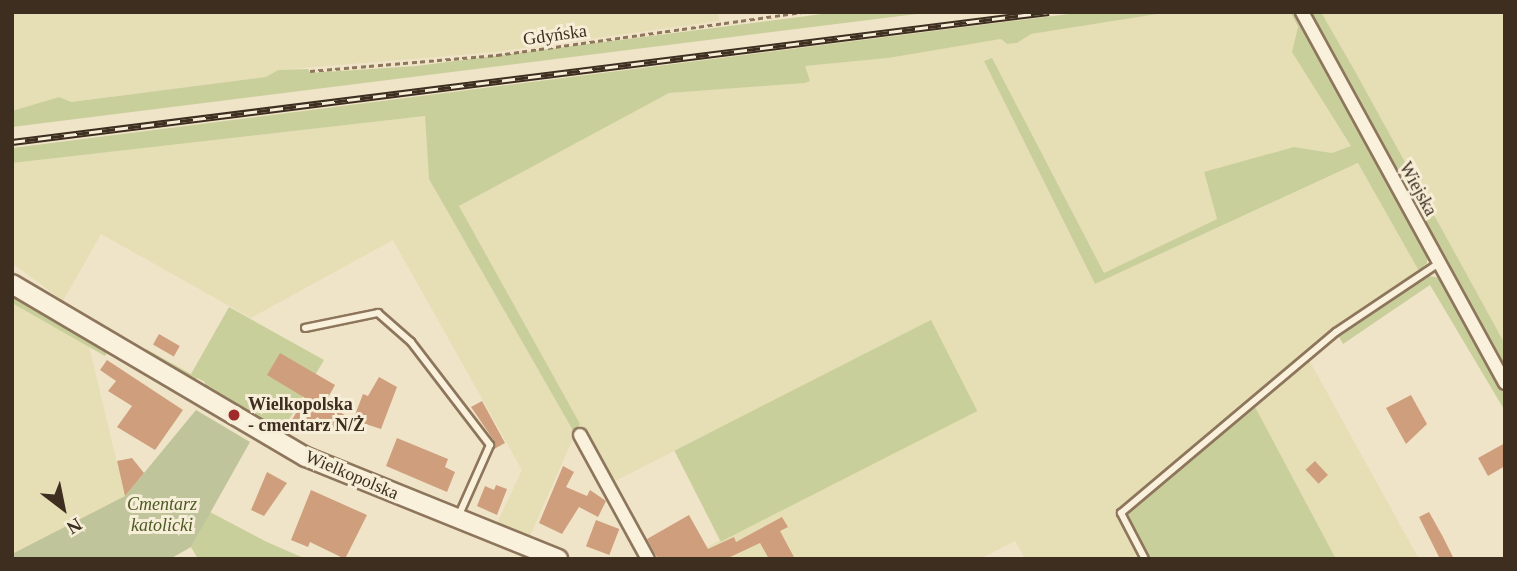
<!DOCTYPE html>
<html>
<head>
<meta charset="utf-8">
<style>
	body { margin:0 }
	#map { position:relative; width:1517px; height:571px; overflow:hidden; background:#f0e4c8; font-family:Georgia,serif }
	div>[style] { position:absolute }
	[style*='--x'] { left:calc(var(--x)*1px); top:calc(var(--y)*1px); width:calc(var(--w)*1px); rotate:calc(var(--a)*1deg) }
	.farmland>* { inset:0; background:#e6deb5 }
	.green>* { inset:0; background:#c9cf9b; transform-origin:0 0 }
	.cemetery>* { inset:0; background:#bfc49a }
	.building>* { inset:0; background:#cf9f7d; transform-origin:0 0 }
	.path>* { height:2.5px; margin-top:-1.25px; transform-origin:0; background:repeating-linear-gradient(90deg,#8d765c 0 5px,transparent 0 8.5px) }
	.roads { filter:drop-shadow(2px 0 #8d765c) drop-shadow(-2px 0 #8d765c) drop-shadow(0 2px #8d765c) drop-shadow(0 -2px #8d765c) }
	.lane>* { height:6px; margin:-3px; padding:0 3px; transform-origin:3px; border-radius:3px; background:#faf1dc }
	.street>* { height:12px; margin:-6px; padding:0 6px; transform-origin:6px; border-radius:6px; background:#faf1dc }
	.secondary>* { height:18px; margin:-9px; padding:0 9px; transform-origin:9px; border-radius:9px; background:#faf1dc }
	.rail>* { height:7px; margin-top:-3.5px; transform-origin:0; background:repeating-linear-gradient(90deg,#f7eed8 0 13px,#3d2e20 0 26px); box-sizing:border-box; border-block:2px solid #3d2e20 }
	.dots>* { width:19px; height:19px; translate:-50% -50%; box-sizing:border-box; border:4px solid #f7eed8; border-radius:50% }
	span { translate:-50% -50%; white-space:nowrap; text-align:center; line-height:1.15; -webkit-text-stroke:6px #f7eed8; paint-order:stroke }
	.street-label { font-size:18px; color:#3d2e20 }
	.poi-label { font-size:18px; color:#3d2e20; font-weight:700 }
	.left { translate:0 -50%; text-align:left }
	.park-label { font-size:18px; color:#4d5a26; font-style:italic }
	.frame { position:absolute; inset:0; border:14px solid #3d2e20; pointer-events:none }
	.north { position:absolute; left:28px; top:473px; width:70px; height:70px; -webkit-text-stroke:5px #f7eed8; paint-order:stroke; rotate:148deg; font-size:19px; font-weight:700; line-height:28px; text-align:center; color:#3d2e20 }
	.north::after { content:''; display:block; margin:auto; width:24px; height:32px; background:#3d2e20; clip-path:polygon(50% 0,100% 100%,50% 72%,0 100%) }
</style>
</head>
<body>
<div id="map">
	<div class="farmland">
		<div style="clip-path:polygon(12px 12px,718px 12px,719px 21px,496px 52px,278px 70px,266px 77px,70px 102px,59px 97px,12px 111px)"></div>
		<div style="clip-path:polygon(1170px 12px,1290px 12px,1352px 146px,1332px 153px,1294px 147px,1204px 173px,1217px 219px,1104px 273px,1048px 170px,1095px 284px,1359px 163px,1419px 271px,1334px 330px,1116px 511px,1139px 559px,1025px 559px,1015px 541px,980px 559px,683px 559px,836px 482px,931px 321px,611px 483px,459px 206px,669px 93px,805px 83px,804px 66px,888px 58px,1001px 39px,1007px 44px,1017px 43px,1031px 34px)"></div>
		<div style="clip-path:polygon(1321px 12px,1505px 12px,1505px 344px,1356px 73px)"></div>
		<div style="clip-path:polygon(425px 116px,429px 179px,575px 434px,530px 536px,497px 523px,522px 470px,393px 240px,251px 318px,101px 234px,63px 301px,12px 263px,12px 163px)"></div>
		<div style="clip-path:polygon(12px 302px,89px 346px,125px 496px,12px 554px)"></div>
		<div style="clip-path:polygon(1309px 360px,1419px 559px,1336px 559px,1254px 405px)"></div>
	</div>
	<div class="green">
		<div style="clip-path:polygon(838px 12px,933px 12px,12px 127px,12px 111px,59px 97px,71px 102px,266px 77px,278px 70px,308px 69px,310px 73px,416px 66px)"></div>
		<div style="clip-path:polygon(1084px 12px,1170px 12px,1031px 34px,1017px 43px,1007px 44px,1001px 39px,888px 58px,805px 66px,810px 81px,805px 83px,669px 93px,459px 206px,580px 424px,575px 434px,429px 179px,425px 116px,12px 163px,12px 148px)"></div>
		<div style="clip-path:polygon(1290px 12px,1296px 12px,1427px 250px,1427px 263px,1419px 271px,1358px 163px,1095px 284px,984px 61px,992px 58px,1104px 273px,1217px 219px,1204px 172px,1294px 147px,1332px 153px,1351px 146px,1292px 52px,1298px 27px)"></div>
		<div style="clip-path:polygon(1308px 12px,1321px 12px,1356px 73px,1505px 344px,1505px 369px)"></div>
		<div style="clip-path:polygon(1429px 276px,1441px 278px,1505px 393px,1505px 411px,1430px 285px,1343px 344px,1338px 335px)"></div>
		<div style="clip-path:polygon(12px 294px,108px 350px,105px 356px,12px 303px)"></div>
		<div style="clip-path:polygon(229px 307px,324px 360px,284px 428px,277px 424px,273px 428px,205px 387px,205px 382px,197px 378px,193px 381px,145px 353px,146px 349px,191px 374px)"></div>
		<div style="left:931px;top:320px;width:102px;height:288px;rotate:63deg"></div>
		<div style="clip-path:polygon(1254px 405px,1336px 559px,1149px 559px,1125px 513px)"></div>
		<div style="clip-path:polygon(210px 512px,267px 542px,306px 559px,198px 559px,191px 547px)"></div>
	</div>
	<div class="cemetery">
		<div style="clip-path:polygon(196px 410px,250px 442px,191px 547px,170px 559px,12px 559px,12px 554px,125px 496px)"></div>
	</div>
	<div class="building">
		<div style="left:159px;top:334px;width:24px;height:12px;rotate:30deg"></div>
		<div style="clip-path:polygon(280px 353px,335px 385px,325px 403px,348px 417px,339px 431px,317px 417px,307px 433px,290px 423px,305px 398px,267px 375px)"></div>
		<div style="clip-path:polygon(107px 360px,183px 410px,155px 450px,117px 427px,132px 406px,108px 391px,116px 381px,100px 370px)"></div>
		<div style="clip-path:polygon(379px 377px,397px 387px,381px 429px,353px 420px,363px 394px,368px 396px)"></div>
		<div style="clip-path:polygon(1411px 395px,1427px 424px,1406px 444px,1386px 408px)"></div>
		<div style="clip-path:polygon(482px 401px,505px 443px,494px 449px,495px 442px,471px 407px)"></div>
		<div style="clip-path:polygon(397px 438px,448px 459px,445px 467px,455px 472px,447px 492px,386px 466px)"></div>
		<div style="clip-path:polygon(1505px 443px,1505px 466px,1488px 476px,1478px 458px)"></div>
		<div style="clip-path:polygon(132px 458px,144px 473px,125px 496px,117px 461px)"></div>
		<div style="left:1315px;top:461px;width:19px;height:13px;rotate:47deg"></div>
		<div style="clip-path:polygon(563px 466px,574px 472px,566px 487px,587px 496px,590px 490px,606px 501px,598px 517px,579px 507px,562px 534px,539px 523px)"></div>
		<div style="clip-path:polygon(267px 472px,287px 483px,264px 516px,251px 510px)"></div>
		<div style="clip-path:polygon(496px 485px,507px 489px,497px 515px,477px 506px,485px 486px,494px 490px)"></div>
		<div style="clip-path:polygon(311px 490px,367px 515px,345px 559px,310px 542px,308px 547px,291px 540px)"></div>
		<div style="clip-path:polygon(1429px 512px,1443px 537px,1454px 559px,1440px 559px,1419px 517px)"></div>
		<div style="clip-path:polygon(689px 515px,708px 549px,734px 537px,736px 542px,782px 517px,788px 527px,780px 531px,795px 559px,769px 559px,760px 543px,726px 559px,658px 559px,647px 539px)"></div>
		<div style="left:596px;top:520px;width:25px;height:28px;rotate:21deg"></div>
	</div>
	<div class="path">
		<div style="--x:310;--y:71;--w:188;--a:-4.9"></div>
		<div style="--x:497;--y:55;--w:308;--a:-8"></div>
	</div>
	<div class="roads">
		<div class="lane">
			<div style="--x:305;--y:328;--w:75;--a:-11.6"></div>
			<div style="--x:378;--y:313;--w:44;--a:41.3"></div>
			<div style="--x:411;--y:342;--w:130;--a:52.5"></div>
			<div style="--x:490;--y:445;--w:79;--a:114"></div>
			<div style="--x:1145;--y:559;--w:52;--a:-117.6"></div>
			<div style="--x:1121;--y:513;--w:281;--a:-40.1"></div>
			<div style="--x:1336;--y:332;--w:124;--a:-33.8"></div>
		</div>
		<div class="street">
			<div style="--x:1302;--y:12;--w:423;--a:61.3"></div>
			<div style="--x:580;--y:435;--w:141;--a:61.3"></div>
		</div>
		<div class="secondary">
			<div style="--x:12;--y:284;--w:341;--a:30.5"></div>
			<div style="--x:306;--y:457;--w:272;--a:22"></div>
		</div>
	</div>
	<div class="rail">
		<div style="--x:12;--y:142;--w:1045;--a:-7.15"></div>
	</div>
	<div class="dots">
		<div style="left:234px;top:415px;background:#9e2a2b"></div>
	</div>
	<div class="street-label">
		<span style="left:555px;top:35px;rotate:-8deg">Gdyńska</span>
		<span style="left:1418px;top:189px;rotate:61deg">Wiejska</span>
		<span style="left:352px;top:475px;rotate:23deg">Wielkopolska</span>
	</div>
	<div class="poi-label">
		<span class="left" style="left:248px;top:415px">Wielkopolska<br>- cmentarz N/Ż</span>
	</div>
	<div class="park-label">
		<span style="left:162px;top:515px">Cmentarz<br>katolicki</span>
	</div>
	<div class="frame"></div>
	<div class="north">N</div>
</div>
</body>
</html>
